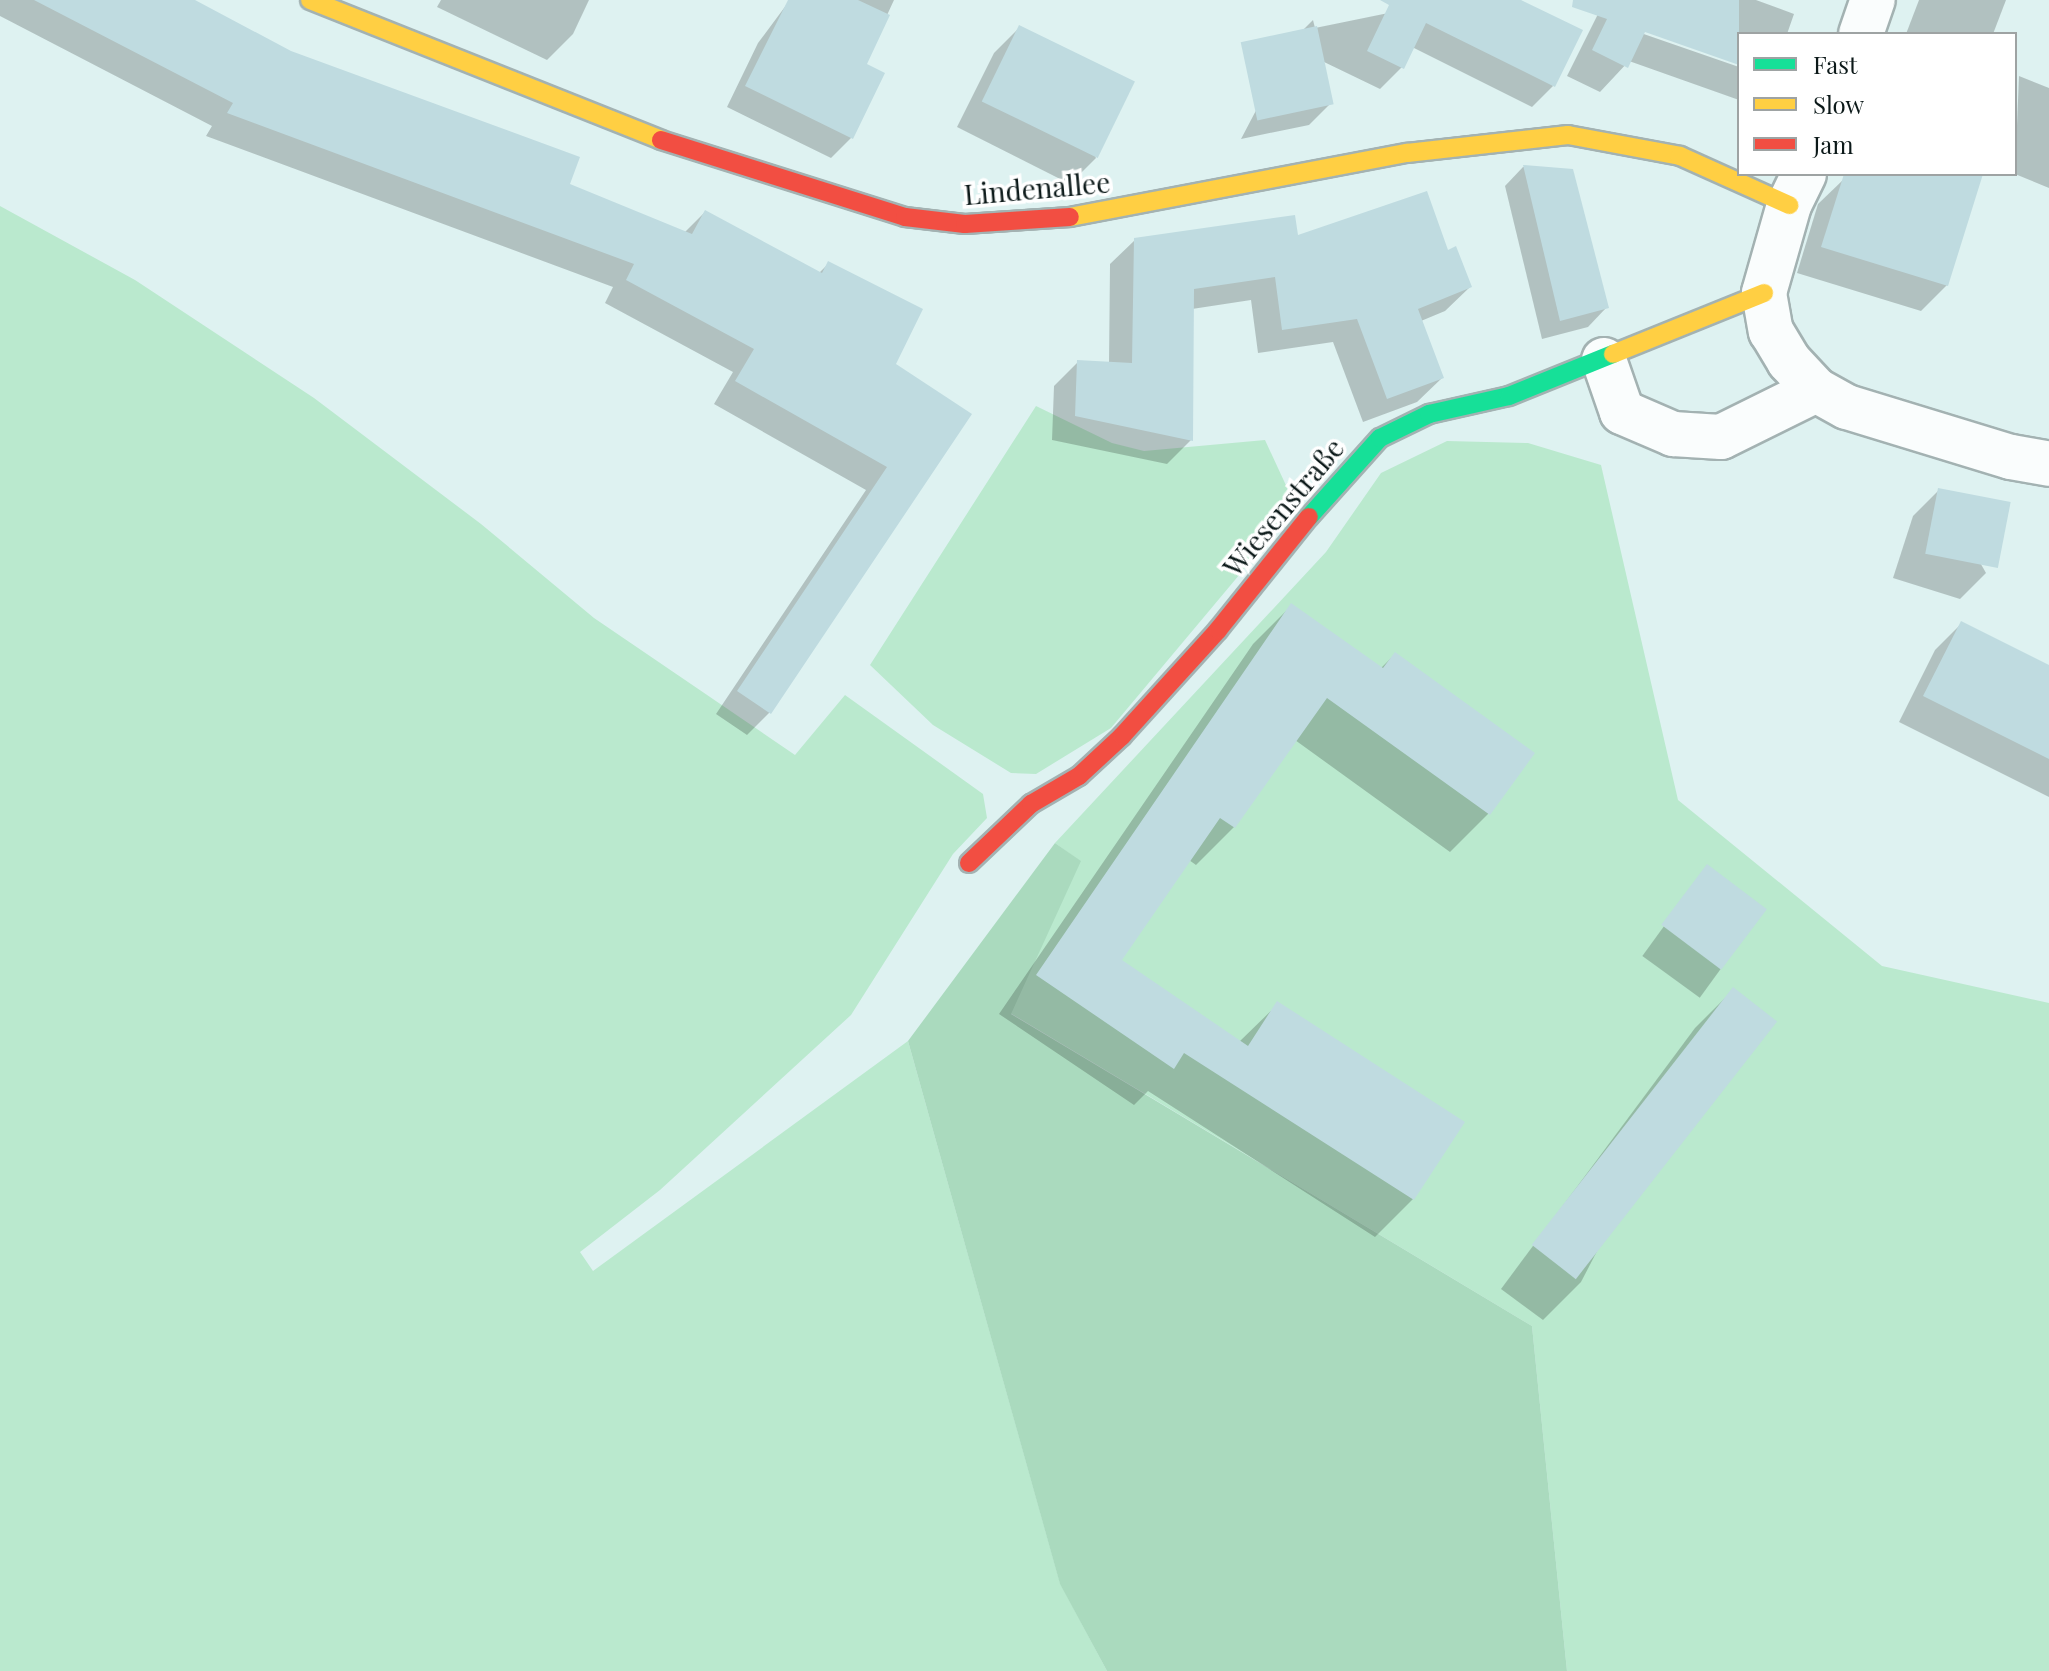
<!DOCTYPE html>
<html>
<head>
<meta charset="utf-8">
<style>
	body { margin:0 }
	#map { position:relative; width:2049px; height:1671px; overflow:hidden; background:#def2f1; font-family:"Playfair Display",serif }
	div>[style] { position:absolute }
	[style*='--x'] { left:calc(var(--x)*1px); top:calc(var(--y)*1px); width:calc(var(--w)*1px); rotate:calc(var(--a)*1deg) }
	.green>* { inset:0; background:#bae9ce }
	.forest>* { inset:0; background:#aadabe }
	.shadow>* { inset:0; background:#0003; transform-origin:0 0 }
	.building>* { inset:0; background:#bfdbe0; transform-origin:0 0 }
	.roads { filter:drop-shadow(2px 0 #a3b2b2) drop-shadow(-2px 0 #a3b2b2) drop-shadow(0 2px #a3b2b2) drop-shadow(0 -2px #a3b2b2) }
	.street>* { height:44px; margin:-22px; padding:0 22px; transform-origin:22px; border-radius:22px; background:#fafdfd }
	.fast>* { height:18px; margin:-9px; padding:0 9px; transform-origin:9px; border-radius:9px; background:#16e098 }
	.slow>* { height:18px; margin:-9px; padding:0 9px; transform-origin:9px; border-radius:9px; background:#ffcf43 }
	.jam>* { height:18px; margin:-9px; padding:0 9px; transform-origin:9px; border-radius:9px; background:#f24e42 }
	span { translate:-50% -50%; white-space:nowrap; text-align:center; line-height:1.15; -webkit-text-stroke:7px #fff; paint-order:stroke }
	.street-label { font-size:28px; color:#0c1919 }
	.legend { position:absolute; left:1737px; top:32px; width:280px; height:144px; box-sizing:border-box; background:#fff; border:2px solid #9ea3a3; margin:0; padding:10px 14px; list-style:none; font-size:24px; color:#0c1919 }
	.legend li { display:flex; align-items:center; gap:16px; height:40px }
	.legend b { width:40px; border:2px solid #9ea3a3 }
</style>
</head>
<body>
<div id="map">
	<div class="green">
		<div style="clip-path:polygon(0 206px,135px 280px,314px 398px,481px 524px,594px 618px,795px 755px,845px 695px,983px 794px,987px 818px,953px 854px,851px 1015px,660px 1190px,580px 1252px,593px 1271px,908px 1041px,1060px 1583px,1107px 1671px,0 1671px)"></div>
		<div style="clip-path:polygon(1036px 406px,1112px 443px,1144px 451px,1265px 440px,1296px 507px,1111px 728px,1036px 774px,1011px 773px,933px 725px,870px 665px)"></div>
		<div style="clip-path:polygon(1447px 441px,1528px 443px,1601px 465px,1678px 800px,1882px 966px,2049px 1003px,2049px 1671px,1567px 1671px,1532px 1326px,1010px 1013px,1080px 861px,1055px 843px,1326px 552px,1381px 473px)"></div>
	</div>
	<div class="forest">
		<div style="clip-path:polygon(1055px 843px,1081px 861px,1011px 1014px,1532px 1326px,1567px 1671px,1107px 1671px,1060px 1584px,908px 1041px)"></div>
	</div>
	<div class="shadow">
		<div style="clip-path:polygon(0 0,191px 0,290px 53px,568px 185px,684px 233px,705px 212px,818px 274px,828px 264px,893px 364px,969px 414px,770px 712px,747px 735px,716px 714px,866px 490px,714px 404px,733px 372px,605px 303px,613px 287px,206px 136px,212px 126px,0 16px)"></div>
		<div style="clip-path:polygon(441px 0,589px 0,573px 34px,547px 60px,437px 7px)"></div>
		<div style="clip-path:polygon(790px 0,894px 0,864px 65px,851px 138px,831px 158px,727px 107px,758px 43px)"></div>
		<div style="clip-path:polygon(1452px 0,1516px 0,1553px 86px,1532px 107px,1412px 47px,1402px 67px,1380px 89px,1322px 61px,1331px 103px,1309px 125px,1241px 139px,1293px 40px,1313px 20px,1315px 28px)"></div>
		<div style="clip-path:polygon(1605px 0,1756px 0,1794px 14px,1787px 34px,1739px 34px,1739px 63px,1636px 27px,1635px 31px,1739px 67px,1739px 100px,1629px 61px,1600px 92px,1567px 76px)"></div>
		<div style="clip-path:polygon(1919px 0,2006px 0,1993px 34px,1906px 34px)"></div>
		<div style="clip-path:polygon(1020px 27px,1096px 158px,1070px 184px,957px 127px,994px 53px)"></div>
		<div style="clip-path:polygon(2019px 76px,2049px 88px,2049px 188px,2015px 174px)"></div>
		<div style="clip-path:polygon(1523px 167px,1572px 171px,1606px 308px,1588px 327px,1542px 339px,1505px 186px)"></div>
		<div style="clip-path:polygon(1947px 174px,1947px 285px,1921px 311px,1797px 273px,1818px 204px,1844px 179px)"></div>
		<div style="clip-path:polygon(1296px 238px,1446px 252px,1470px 287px,1445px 311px,1421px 321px,1442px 378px,1417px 402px,1363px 422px,1333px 342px,1258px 353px,1251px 300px,1192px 309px,1191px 440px,1167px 464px,1052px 440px,1054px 386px,1078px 362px,1109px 364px,1110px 264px,1135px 240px)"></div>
		<div style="clip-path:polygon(1939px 490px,1986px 573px,1960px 599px,1893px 578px,1913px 516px)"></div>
		<div style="clip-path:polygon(1291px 606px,1381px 668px,1395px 654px,1532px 753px,1488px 814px,1450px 852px,1295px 740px,1234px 827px,1196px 865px,1189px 860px,1119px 961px,1239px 1042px,1278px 1004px,1462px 1123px,1413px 1199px,1375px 1237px,1148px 1091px,1134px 1105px,999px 1014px,1253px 644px)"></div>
		<div style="clip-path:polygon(1961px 624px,2049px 668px,2049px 797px,1899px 722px,1935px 650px)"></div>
		<div style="left:1707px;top:867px;width:71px;height:110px;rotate:36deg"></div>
		<div style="clip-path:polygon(1733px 990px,1581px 1282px,1543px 1320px,1501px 1289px,1695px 1028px)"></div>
	</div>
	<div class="building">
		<div style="clip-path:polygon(34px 0,195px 0,291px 51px,580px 157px,570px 184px,692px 234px,705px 210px,822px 273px,828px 261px,923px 309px,896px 364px,972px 414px,771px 714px,737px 691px,887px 467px,735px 381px,754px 349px,626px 280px,634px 264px,227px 113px,233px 103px)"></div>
		<div style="clip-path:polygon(788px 0,858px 0,890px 15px,867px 64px,885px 73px,853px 139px,745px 86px)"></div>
		<div style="clip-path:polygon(1380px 0,1521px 0,1583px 30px,1555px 87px,1426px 23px,1404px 69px,1367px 51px,1389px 5px)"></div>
		<div style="clip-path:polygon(1573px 0,1739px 0,1739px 65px,1645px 32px,1628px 68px,1592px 50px,1607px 19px,1572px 7px)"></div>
		<div style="left:1019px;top:25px;width:129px;height:85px;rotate:26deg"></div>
		<div style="left:1317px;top:26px;width:80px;height:78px;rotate:78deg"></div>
		<div style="clip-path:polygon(1523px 165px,1573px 169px,1609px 308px,1560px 321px)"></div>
		<div style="clip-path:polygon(1844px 174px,1983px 174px,1948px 286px,1821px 247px)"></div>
		<div style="clip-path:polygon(1427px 191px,1448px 250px,1456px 246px,1472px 287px,1418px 309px,1444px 378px,1387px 399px,1357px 319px,1282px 330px,1275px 277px,1194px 289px,1193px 441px,1075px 416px,1077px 360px,1132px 363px,1134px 238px,1295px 215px,1298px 235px)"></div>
		<div style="left:1938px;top:488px;width:74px;height:67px;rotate:11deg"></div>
		<div style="clip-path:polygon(1291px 603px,1383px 668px,1395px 652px,1535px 753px,1490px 815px,1327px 698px,1235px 828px,1220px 818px,1122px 960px,1248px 1046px,1277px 1001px,1465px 1122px,1414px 1200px,1184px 1053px,1174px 1069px,1036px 975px)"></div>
		<div style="clip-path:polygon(1961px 621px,2049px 665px,2049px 759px,1923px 696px)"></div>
		<div style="left:1707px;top:864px;width:75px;height:76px;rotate:37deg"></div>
		<div style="left:1733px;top:987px;width:56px;height:327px;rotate:38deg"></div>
	</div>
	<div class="roads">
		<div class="street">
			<div style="--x:1861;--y:34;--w:36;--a:-71"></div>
			<div style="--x:1804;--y:174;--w:34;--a:116"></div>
			<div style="--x:1789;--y:205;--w:91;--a:105.9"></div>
			<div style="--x:1764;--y:293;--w:39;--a:80"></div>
			<div style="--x:1771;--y:331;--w:35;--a:59"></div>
			<div style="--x:1789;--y:361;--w:40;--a:47"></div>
			<div style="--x:1816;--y:390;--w:35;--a:29"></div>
			<div style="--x:1847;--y:407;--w:171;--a:17"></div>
			<div style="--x:2011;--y:457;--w:39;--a:10"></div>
			<div style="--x:1604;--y:360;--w:55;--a:70.9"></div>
			<div style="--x:1622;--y:412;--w:56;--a:23.3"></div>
			<div style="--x:1673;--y:434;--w:48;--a:3.6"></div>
			<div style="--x:1721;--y:437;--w:106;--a:-26.3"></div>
		</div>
		<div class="fast">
			<div style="--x:1309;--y:517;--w:106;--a:-48.1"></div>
			<div style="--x:1380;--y:438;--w:55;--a:-26.1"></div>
			<div style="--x:1429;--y:414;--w:82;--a:-12.7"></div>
			<div style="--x:1509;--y:396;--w:112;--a:-22"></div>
		</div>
		<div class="slow">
			<div style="--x:310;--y:0;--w:378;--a:21.7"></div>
			<div style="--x:1070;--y:217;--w:343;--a:-10.8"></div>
			<div style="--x:1407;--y:153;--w:162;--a:-6.4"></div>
			<div style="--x:1568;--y:135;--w:114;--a:10.6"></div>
			<div style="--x:1680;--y:156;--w:120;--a:24.2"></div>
			<div style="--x:1613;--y:354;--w:163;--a:-22"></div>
		</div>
		<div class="jam">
			<div style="--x:661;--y:140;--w:256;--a:17.5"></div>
			<div style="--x:905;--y:217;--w:60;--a:6.7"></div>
			<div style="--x:965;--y:224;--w:105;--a:-3.8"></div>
			<div style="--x:969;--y:863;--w:86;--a:-43.6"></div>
			<div style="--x:1031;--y:804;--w:56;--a:-30.3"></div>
			<div style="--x:1079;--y:776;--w:59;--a:-42.9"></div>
			<div style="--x:1122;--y:736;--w:143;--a:-47.8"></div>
			<div style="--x:1218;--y:630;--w:145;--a:-51.2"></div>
		</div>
	</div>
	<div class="street-label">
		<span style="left:1037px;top:188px;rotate:-5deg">Lindenallee</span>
		<span style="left:1283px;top:507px;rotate:-50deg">Wiesenstraße</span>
	</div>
	<ul class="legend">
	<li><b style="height:10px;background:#16e098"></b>Fast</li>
	<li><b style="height:10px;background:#ffcf43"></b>Slow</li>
	<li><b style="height:10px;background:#f24e42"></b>Jam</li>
	</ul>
</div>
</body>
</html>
